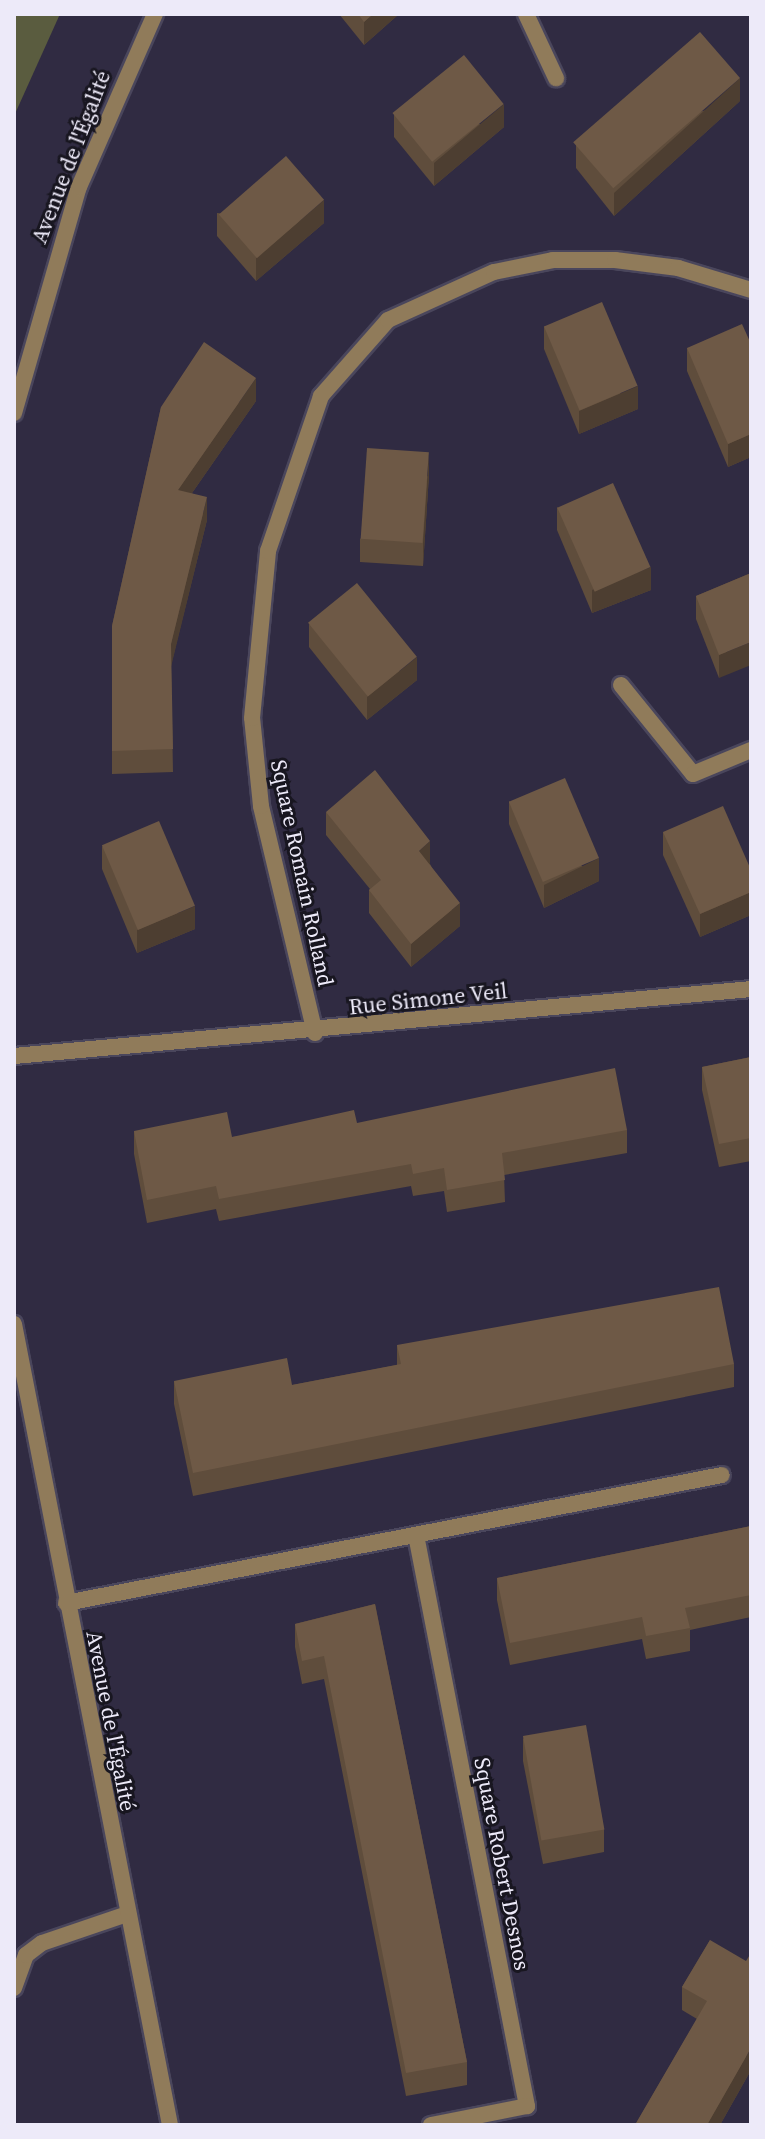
<!DOCTYPE html>
<html>
<head>
<meta charset="utf-8">
<style>
	body { margin:0 }
	#map { position:relative; width:765px; height:2139px; overflow:hidden; background:#302b42; font-family:"Source Serif 4",serif }
	div>[style] { position:absolute }
	[style*='--x'] { left:calc(var(--x)*1px); top:calc(var(--y)*1px); width:calc(var(--w)*1px); rotate:calc(var(--a)*1deg) }
	.green>* { inset:0; background:#5a5c3f }
	.roads { filter:drop-shadow(2px 0 #4a465c) drop-shadow(-2px 0 #4a465c) drop-shadow(0 2px #4a465c) drop-shadow(0 -2px #4a465c) }
	.lane>* { height:16px; margin:-8px; padding:0 8px; transform-origin:8px; border-radius:8px; background:#907b5a }
	.street>* { height:16px; margin:-8px; padding:0 8px; transform-origin:8px; border-radius:8px; background:#907b5a }
	.wall>* { inset:0; background:#5f4d3c }
	.shaded-wall>* { inset:0; background:#4d3e31 }
	.building>* { inset:0; background:#6e5946; transform-origin:0 0 }
	span { translate:-50% -50%; white-space:nowrap; text-align:center; line-height:1.15; -webkit-text-stroke:6px #181620; paint-order:stroke }
	.street-label { font-size:22px; color:#edeaf9 }
	.frame { position:absolute; inset:0; border:16px solid #edeaf9; pointer-events:none }
</style>
</head>
<body>
<div id="map">
	<div class="green">
		<div style="clip-path:polygon(14px 14px,60px 14px,14px 116px)"></div>
	</div>
	<div class="roads">
		<div class="lane">
			<div style="--x:14;--y:1988;--w:35;--a:-70"></div>
			<div style="--x:26;--y:1955;--w:20;--a:-37"></div>
			<div style="--x:42;--y:1943;--w:90;--a:-18.8"></div>
		</div>
		<div class="street">
			<div style="--x:526;--y:14;--w:71;--a:64.9"></div>
			<div style="--x:14;--y:413;--w:235;--a:-74"></div>
			<div style="--x:79;--y:187;--w:189;--a:-66.3"></div>
			<div style="--x:621;--y:685;--w:114;--a:51"></div>
			<div style="--x:693;--y:774;--w:63;--a:-22.5"></div>
			<div style="--x:315;--y:1033;--w:233;--a:-103.4"></div>
			<div style="--x:261;--y:806;--w:88;--a:-95.8"></div>
			<div style="--x:252;--y:718;--w:168;--a:-84.5"></div>
			<div style="--x:268;--y:551;--w:164;--a:-71.1"></div>
			<div style="--x:321;--y:396;--w:101;--a:-48.6"></div>
			<div style="--x:388;--y:320;--w:116;--a:-24.4"></div>
			<div style="--x:494;--y:272;--w:60;--a:-11.5"></div>
			<div style="--x:553;--y:260;--w:62;--a:0"></div>
			<div style="--x:615;--y:260;--w:64;--a:7.2"></div>
			<div style="--x:678;--y:268;--w:76;--a:16.8"></div>
			<div style="--x:14;--y:1056;--w:740;--a:-5.19"></div>
			<div style="--x:14;--y:1324;--w:816;--a:78.98"></div>
			<div style="--x:416;--y:1535;--w:582;--a:79"></div>
			<div style="--x:527;--y:2106;--w:98;--a:168.8"></div>
			<div style="--x:66;--y:1603;--w:668;--a:-11.04"></div>
		</div>
	</div>
	<div class="wall">
		<div style="clip-path:polygon(339px 14px,399px 14px,364px 45px)"></div>
		<div style="clip-path:polygon(740px 101px,614px 216px,576px 168px,576px 145px)"></div>
		<div style="clip-path:polygon(394px 114px,504px 127px,434px 186px,394px 137px)"></div>
		<div style="clip-path:polygon(217px 213px,324px 223px,256px 281px,217px 236px)"></div>
		<div style="clip-path:polygon(544px 326px,638px 409px,579px 434px,544px 349px)"></div>
		<div style="clip-path:polygon(751px 344px,751px 457px,728px 467px,687px 371px,687px 348px)"></div>
		<div style="clip-path:polygon(256px 401px,192px 493px,207px 520px,171px 665px,173px 772px,112px 774px,112px 626px,161px 407px)"></div>
		<div style="clip-path:polygon(429px 475px,423px 566px,360px 562px,360px 539px)"></div>
		<div style="clip-path:polygon(557px 507px,651px 590px,592px 613px,557px 530px)"></div>
		<div style="clip-path:polygon(751px 573px,719px 678px,696px 619px,696px 596px)"></div>
		<div style="clip-path:polygon(309px 624px,417px 680px,367px 720px,309px 647px)"></div>
		<div style="clip-path:polygon(509px 801px,599px 881px,544px 908px,509px 824px)"></div>
		<div style="clip-path:polygon(326px 812px,430px 864px,460px 926px,411px 967px,369px 913px,369px 890px,370px 889px,326px 835px)"></div>
		<div style="clip-path:polygon(663px 832px,751px 870px,751px 915px,700px 937px,663px 855px)"></div>
		<div style="clip-path:polygon(102px 846px,195px 929px,137px 953px,102px 869px)"></div>
		<div style="clip-path:polygon(751px 1057px,751px 1161px,719px 1167px,702px 1090px,702px 1067px)"></div>
		<div style="clip-path:polygon(357px 1123px,627px 1130px,627px 1153px,504px 1175px,505px 1202px,447px 1212px,444px 1191px,413px 1196px,411px 1186px,219px 1221px,216px 1209px,147px 1223px,134px 1154px,134px 1131px,232px 1137px)"></div>
		<div style="clip-path:polygon(397px 1345px,734px 1364px,734px 1387px,193px 1496px,174px 1404px,174px 1381px,292px 1385px,397px 1365px)"></div>
		<div style="clip-path:polygon(751px 1526px,751px 1617px,690px 1630px,690px 1651px,646px 1659px,642px 1639px,510px 1665px,497px 1600px,497px 1578px)"></div>
		<div style="clip-path:polygon(375px 1604px,467px 2062px,467px 2085px,406px 2096px,324px 1679px,302px 1684px,295px 1647px,295px 1624px)"></div>
		<div style="clip-path:polygon(523px 1738px,604px 1829px,604px 1852px,543px 1864px,523px 1761px)"></div>
		<div style="clip-path:polygon(710px 1940px,751px 2070px,720px 2125px,635px 2125px,697px 2019px,682px 2010px,682px 1987px)"></div>
	</div>
	<div class="shaded-wall">
		<div style="clip-path:polygon(373px 14px,399px 14px,364px 45px,364px 22px)"></div>
		<div style="clip-path:polygon(740px 78px,740px 101px,614px 216px,614px 193px)"></div>
		<div style="clip-path:polygon(504px 104px,504px 127px,434px 186px,434px 163px)"></div>
		<div style="clip-path:polygon(324px 200px,324px 223px,256px 281px,256px 258px)"></div>
		<div style="clip-path:polygon(256px 378px,256px 401px,178px 513px,178px 490px)"></div>
		<div style="clip-path:polygon(638px 386px,638px 409px,579px 434px,579px 411px)"></div>
		<div style="clip-path:polygon(751px 434px,751px 457px,728px 467px,728px 444px)"></div>
		<div style="clip-path:polygon(429px 452px,429px 475px,423px 566px,423px 543px)"></div>
		<div style="clip-path:polygon(207px 497px,207px 520px,171px 667px,171px 644px)"></div>
		<div style="clip-path:polygon(651px 567px,651px 590px,592px 613px,592px 590px)"></div>
		<div style="clip-path:polygon(751px 642px,751px 665px,719px 678px,719px 655px)"></div>
		<div style="clip-path:polygon(417px 657px,417px 680px,367px 720px,367px 697px)"></div>
		<div style="clip-path:polygon(430px 841px,430px 864px,419px 874px,419px 851px)"></div>
		<div style="clip-path:polygon(599px 858px,599px 881px,544px 908px,544px 885px)"></div>
		<div style="clip-path:polygon(751px 892px,751px 915px,700px 937px,700px 914px)"></div>
		<div style="clip-path:polygon(460px 903px,460px 926px,411px 967px,411px 944px)"></div>
		<div style="clip-path:polygon(195px 906px,195px 929px,137px 953px,137px 930px)"></div>
		<div style="clip-path:polygon(751px 2048px,751px 2070px,720px 2125px,707px 2125px)"></div>
	</div>
	<div class="building">
		<div style="clip-path:polygon(358px 14px,373px 14px,364px 22px)"></div>
		<div style="left:700px;top:32px;width:61px;height:168px;rotate:49deg"></div>
		<div style="left:464px;top:55px;width:63px;height:92px;rotate:51deg"></div>
		<div style="left:286px;top:156px;width:58px;height:89px;rotate:49deg"></div>
		<div style="left:602px;top:302px;width:91px;height:63px;rotate:67deg"></div>
		<div style="clip-path:polygon(742px 324px,751px 344px,751px 434px,728px 444px,687px 348px)"></div>
		<div style="clip-path:polygon(204px 342px,256px 378px,178px 490px,207px 497px,171px 644px,173px 749px,112px 751px,112px 626px,161px 407px)"></div>
		<div style="left:367px;top:448px;width:62px;height:91px;rotate:4deg"></div>
		<div style="left:613px;top:483px;width:92px;height:61px;rotate:66deg"></div>
		<div style="clip-path:polygon(751px 573px,751px 642px,719px 655px,696px 596px)"></div>
		<div style="left:357px;top:583px;width:95px;height:63px;rotate:51deg"></div>
		<div style="clip-path:polygon(375px 770px,430px 841px,419px 851px,460px 903px,411px 944px,369px 890px,381px 880px,326px 812px)"></div>
		<div style="left:565px;top:778px;width:87px;height:61px;rotate:67deg"></div>
		<div style="clip-path:polygon(723px 806px,751px 870px,751px 892px,700px 914px,663px 832px)"></div>
		<div style="left:159px;top:821px;width:92px;height:62px;rotate:67deg"></div>
		<div style="clip-path:polygon(751px 1057px,751px 1138px,719px 1144px,702px 1067px)"></div>
		<div style="clip-path:polygon(615px 1068px,627px 1130px,502px 1153px,505px 1180px,447px 1190px,444px 1168px,413px 1174px,411px 1164px,219px 1199px,216px 1186px,147px 1200px,134px 1131px,227px 1112px,232px 1137px,354px 1110px,357px 1123px)"></div>
		<div style="clip-path:polygon(719px 1287px,734px 1364px,193px 1473px,174px 1381px,287px 1358px,292px 1385px,401px 1364px,397px 1345px)"></div>
		<div style="clip-path:polygon(751px 1526px,751px 1595px,685px 1608px,690px 1628px,646px 1636px,642px 1617px,510px 1643px,497px 1578px)"></div>
		<div style="clip-path:polygon(375px 1604px,467px 2062px,406px 2073px,324px 1656px,302px 1661px,295px 1624px)"></div>
		<div style="left:586px;top:1725px;width:106px;height:64px;rotate:80deg"></div>
		<div style="clip-path:polygon(710px 1940px,746px 1961px,751px 1953px,751px 2048px,707px 2125px,635px 2125px,707px 2001px,682px 1987px)"></div>
	</div>
	<div class="street-label">
		<span style="left:71px;top:157px;rotate:-69deg">Avenue de l'Égalité</span>
		<span style="left:302px;top:873px;rotate:78deg">Square Romain Rolland</span>
		<span style="left:428px;top:999px;rotate:-6deg">Rue Simone Veil</span>
		<span style="left:111px;top:1721px;rotate:79deg">Avenue de l'Égalité</span>
		<span style="left:502px;top:1864px;rotate:79deg">Square Robert Desnos</span>
	</div>
	<div class="frame"></div>
</div>
</body>
</html>
